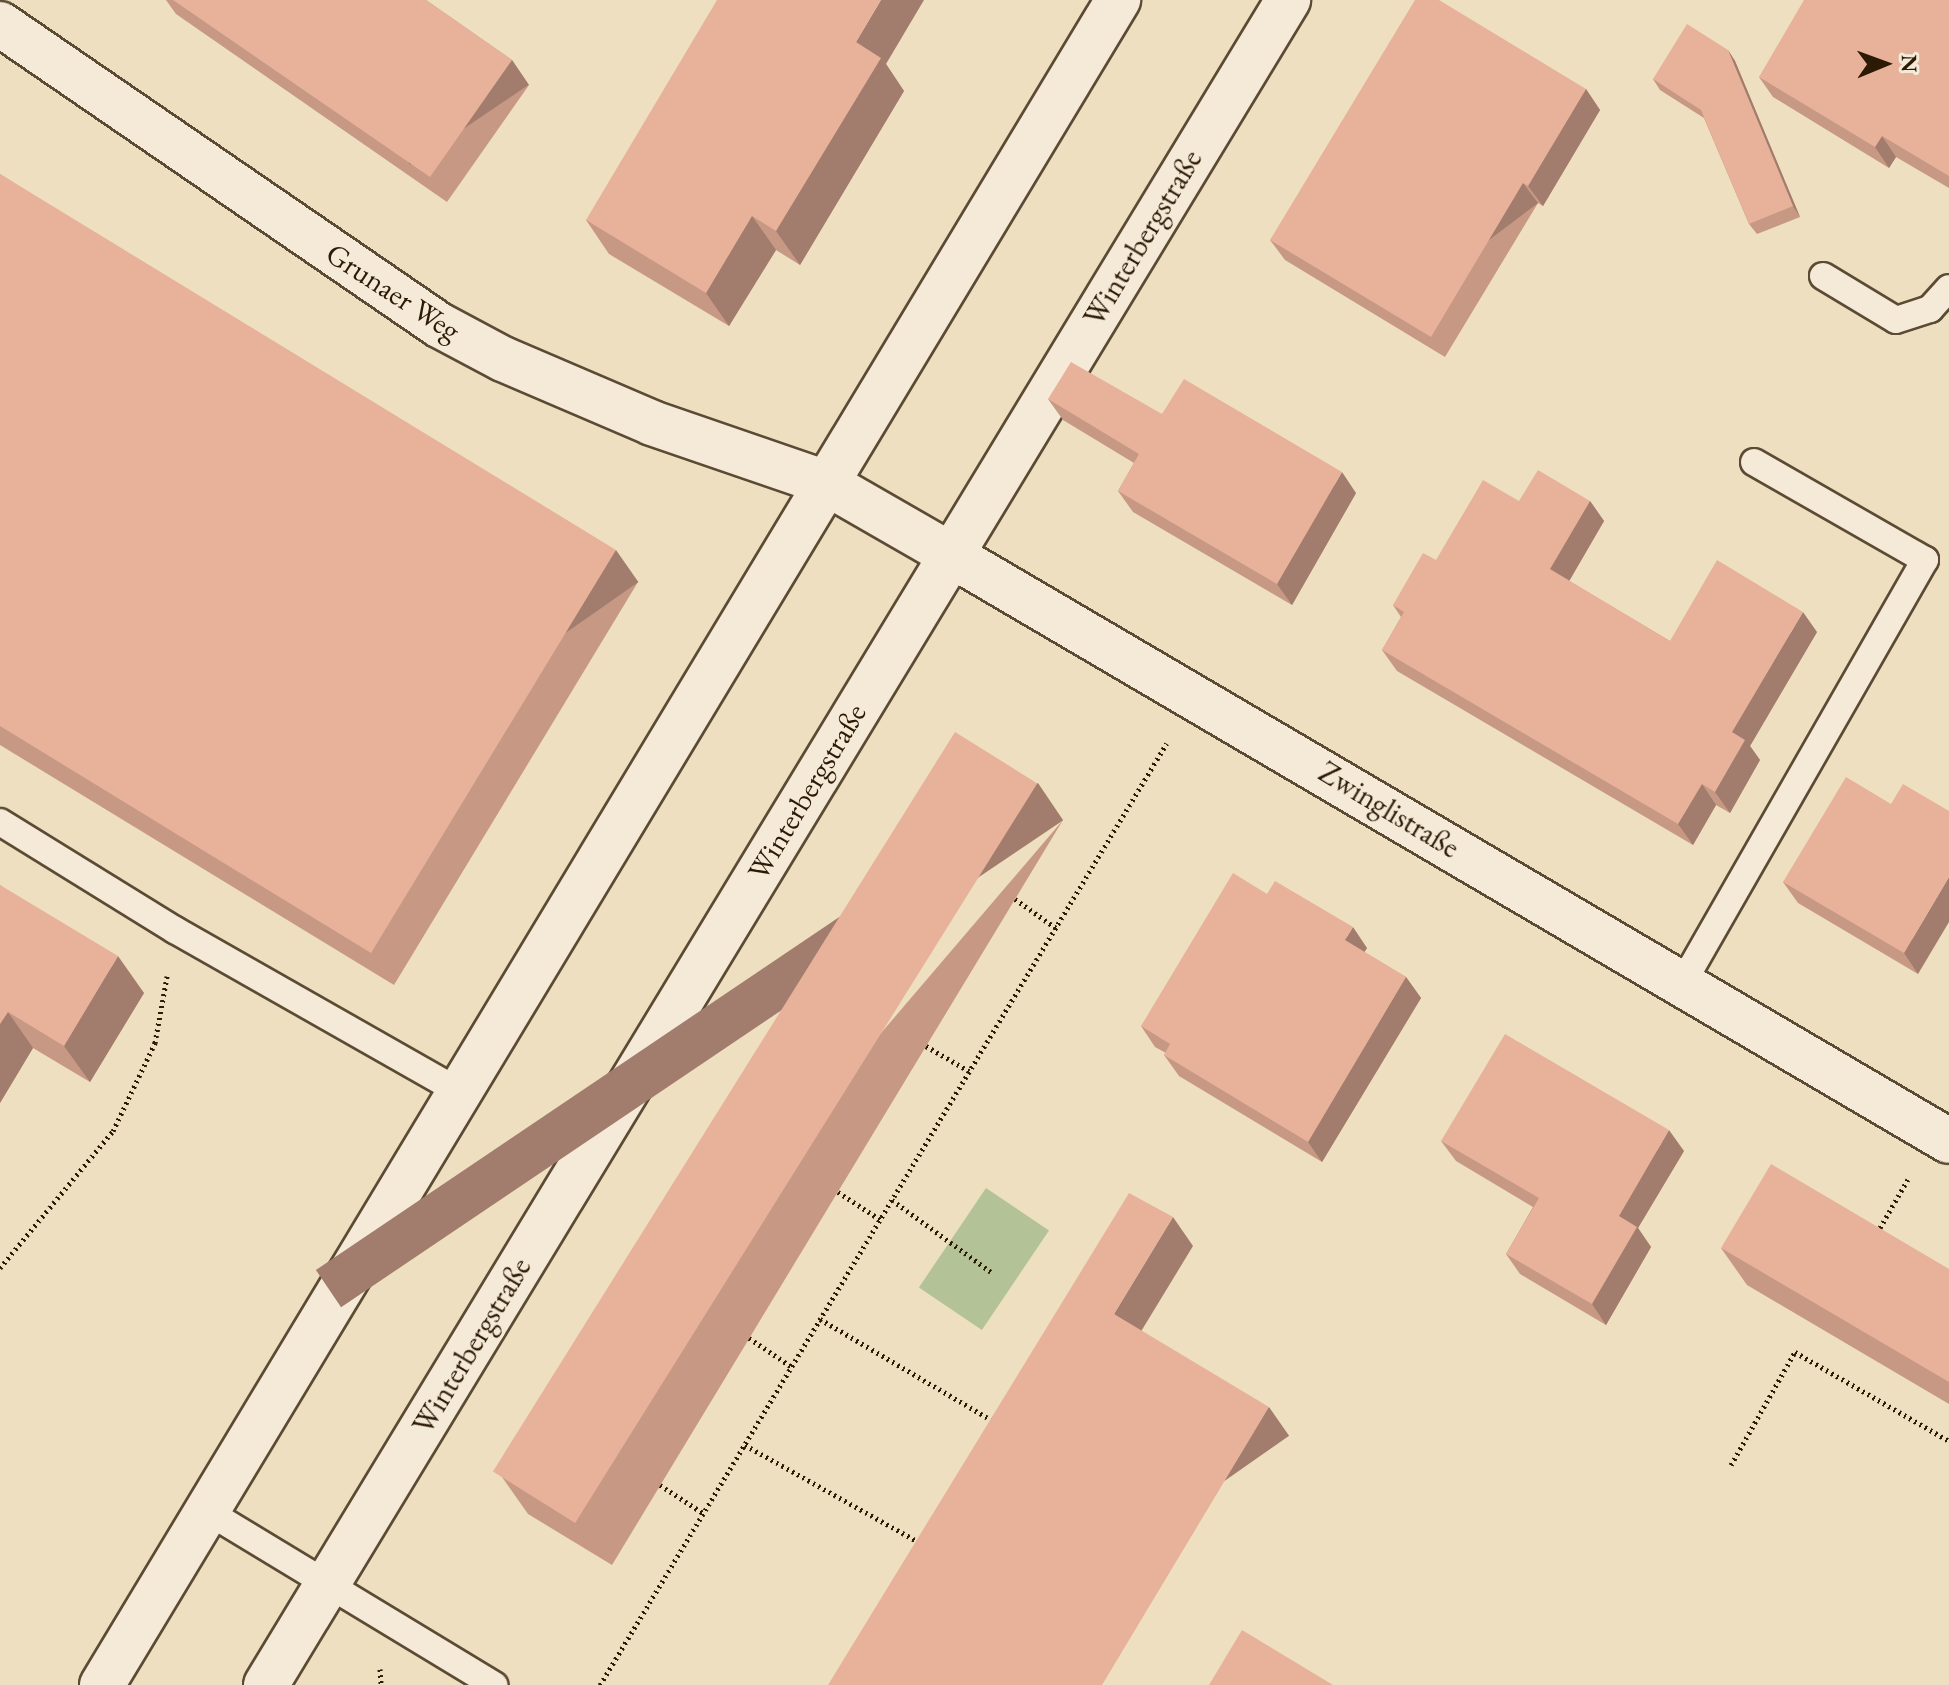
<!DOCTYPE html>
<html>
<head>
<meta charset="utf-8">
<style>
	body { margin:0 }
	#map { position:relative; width:1949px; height:1685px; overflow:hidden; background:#eedfc1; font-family:"EB Garamond",serif }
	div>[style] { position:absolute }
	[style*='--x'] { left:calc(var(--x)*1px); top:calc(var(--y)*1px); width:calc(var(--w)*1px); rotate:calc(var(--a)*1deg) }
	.green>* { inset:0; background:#b3c397; transform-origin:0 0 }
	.path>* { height:5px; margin-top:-2.5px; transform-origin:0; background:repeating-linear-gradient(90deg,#2c1a05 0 2px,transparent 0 6px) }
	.roads { filter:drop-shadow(2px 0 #5c4b34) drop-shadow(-2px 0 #5c4b34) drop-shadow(0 2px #5c4b34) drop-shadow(0 -2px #5c4b34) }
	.service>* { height:26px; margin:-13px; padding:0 13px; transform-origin:13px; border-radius:13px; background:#f4ead7 }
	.minor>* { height:44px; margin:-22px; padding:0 22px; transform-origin:22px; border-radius:22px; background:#f4ead7 }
	.tertiary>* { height:44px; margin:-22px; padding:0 22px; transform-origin:22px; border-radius:22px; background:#f4ead7 }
	.secondary>* { height:44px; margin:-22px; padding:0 22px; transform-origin:22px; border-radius:22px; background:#f4ead7 }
	.wall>* { inset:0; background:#c79884 }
	.shaded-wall>* { inset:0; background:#a27c6c; transform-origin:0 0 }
	.building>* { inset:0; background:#e7b19a; transform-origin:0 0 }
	span { translate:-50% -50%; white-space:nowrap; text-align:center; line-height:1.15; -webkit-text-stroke:6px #f4ead7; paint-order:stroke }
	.street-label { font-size:30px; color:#2c1a05 }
	.north { position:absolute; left:1845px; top:24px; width:80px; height:80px; -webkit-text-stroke:6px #f4ead7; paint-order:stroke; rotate:89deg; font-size:22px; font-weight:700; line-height:32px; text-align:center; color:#2c1a05 }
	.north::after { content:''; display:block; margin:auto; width:28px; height:36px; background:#2c1a05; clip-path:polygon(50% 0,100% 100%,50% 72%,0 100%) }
</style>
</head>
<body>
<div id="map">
	<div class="green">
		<div style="left:986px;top:1188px;width:76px;height:120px;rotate:34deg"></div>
	</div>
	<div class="path">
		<div style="--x:1015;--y:899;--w:50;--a:35.3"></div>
		<div style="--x:926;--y:1046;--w:50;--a:30.2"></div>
		<div style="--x:838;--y:1192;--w:51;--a:33.1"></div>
		<div style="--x:892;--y:1200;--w:122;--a:36"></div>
		<div style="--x:1877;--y:1233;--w:62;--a:-60.1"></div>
		<div style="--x:0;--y:1268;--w:178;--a:-50.5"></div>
		<div style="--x:113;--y:1131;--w:98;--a:-64.5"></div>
		<div style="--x:155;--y:1043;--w:68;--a:-79.8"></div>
		<div style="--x:820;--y:1319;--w:203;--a:30.5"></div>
		<div style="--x:749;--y:1338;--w:52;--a:34"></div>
		<div style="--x:745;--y:1445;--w:203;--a:29.2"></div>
		<div style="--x:1731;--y:1465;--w:130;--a:-60.5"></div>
		<div style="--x:1795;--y:1352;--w:178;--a:30"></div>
		<div style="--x:660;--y:1485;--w:51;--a:33.1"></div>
		<div style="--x:380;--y:1669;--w:16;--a:86"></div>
		<div style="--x:600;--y:1685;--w:1099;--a:-58.96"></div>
	</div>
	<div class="roads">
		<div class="service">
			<div style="--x:1823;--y:276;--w:85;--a:31.1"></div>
			<div style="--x:1896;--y:320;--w:36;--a:-18"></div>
			<div style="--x:1930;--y:309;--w:28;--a:-48"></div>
			<div style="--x:0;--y:822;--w:206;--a:31.7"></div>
			<div style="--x:175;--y:930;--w:328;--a:29.6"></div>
			<div style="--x:1682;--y:984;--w:489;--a:-60.2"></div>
			<div style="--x:1925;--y:560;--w:197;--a:-150.2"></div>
			<div style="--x:207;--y:1511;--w:336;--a:31.2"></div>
		</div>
		<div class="minor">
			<div style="--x:0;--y:24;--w:532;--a:34.44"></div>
			<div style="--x:439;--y:325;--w:72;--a:28"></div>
			<div style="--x:503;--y:359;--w:162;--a:23.2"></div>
			<div style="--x:652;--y:423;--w:184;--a:19"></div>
			<div style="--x:826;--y:483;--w:144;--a:29.9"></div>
		</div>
		<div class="tertiary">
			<div style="--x:951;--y:555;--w:1157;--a:30.42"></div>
		</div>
		<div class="secondary">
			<div style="--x:102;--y:1685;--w:1968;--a:-58.91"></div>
			<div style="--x:266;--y:1685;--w:1971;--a:-58.76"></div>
		</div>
	</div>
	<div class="wall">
		<div style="clip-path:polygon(166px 0,426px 0,512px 60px,529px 85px,447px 202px,176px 14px)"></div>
		<div style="clip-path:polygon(1949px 0,1949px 188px,1896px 157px,1889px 168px,1773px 97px,1759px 77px)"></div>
		<div style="clip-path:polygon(1728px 50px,1735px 61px,1800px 217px,1757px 234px,1749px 224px,1704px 118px,1660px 90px,1653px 79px)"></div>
		<div style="clip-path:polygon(886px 64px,904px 91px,800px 265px,776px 250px,729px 326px,609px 254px,586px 220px)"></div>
		<div style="clip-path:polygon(1586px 89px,1600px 110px,1543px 206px,1538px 203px,1445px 357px,1285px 260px,1270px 240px)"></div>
		<div style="clip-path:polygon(0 174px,638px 582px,394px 985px,0 745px)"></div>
		<div style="clip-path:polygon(1048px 399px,1162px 414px,1356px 493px,1292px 605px,1133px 512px,1118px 491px,1134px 463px,1063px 420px)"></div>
		<div style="clip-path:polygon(1519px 501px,1590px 501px,1604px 521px,1569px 581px,1670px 641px,1817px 632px,1750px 746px,1760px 760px,1730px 813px,1716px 805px,1693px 845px,1397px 671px,1382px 650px,1401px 617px,1393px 605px,1436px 560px)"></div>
		<div style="clip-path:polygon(1891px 804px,1918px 974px,1798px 903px,1783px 882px)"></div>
		<div style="clip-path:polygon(1063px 820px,612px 1565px,528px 1514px,502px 1477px)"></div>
		<div style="clip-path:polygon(0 885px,144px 993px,90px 1082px,33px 1048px,0 1103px)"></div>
		<div style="clip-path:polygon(1267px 894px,1367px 948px,1364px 952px,1406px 977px,1421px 998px,1322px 1162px,1179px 1076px,1164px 1055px,1166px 1053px,1155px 1047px,1141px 1026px)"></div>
		<div style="clip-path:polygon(1441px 1141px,1684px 1151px,1638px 1228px,1651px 1247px,1606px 1325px,1520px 1274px,1506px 1254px,1533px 1207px,1456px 1161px)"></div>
		<div style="clip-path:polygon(1721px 1248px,1949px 1269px,1949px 1404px,1747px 1285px)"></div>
	</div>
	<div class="shaded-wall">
		<div style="clip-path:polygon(881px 0,924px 0,886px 64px,904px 91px,800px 265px,776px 231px,856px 42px)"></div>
		<div style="clip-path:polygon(1728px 50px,1735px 61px,1800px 217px,1793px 206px)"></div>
		<div style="left:512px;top:60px;width:30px;height:143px;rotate:56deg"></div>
		<div style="clip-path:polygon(1586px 89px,1600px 110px,1543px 206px,1528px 186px)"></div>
		<div style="clip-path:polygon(1882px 136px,1896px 157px,1889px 168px,1875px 147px)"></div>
		<div style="left:1523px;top:183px;width:25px;height:179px;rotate:53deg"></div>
		<div style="clip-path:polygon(752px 216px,776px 250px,729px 326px,706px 293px)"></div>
		<div style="clip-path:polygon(1342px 472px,1356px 493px,1292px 605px,1277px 584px)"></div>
		<div style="clip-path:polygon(1590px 501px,1604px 521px,1564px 590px,1550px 569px)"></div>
		<div style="left:616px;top:550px;width:39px;height:472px;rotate:55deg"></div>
		<div style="clip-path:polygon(1803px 612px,1817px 632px,1750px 746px,1760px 760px,1730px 813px,1715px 792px,1732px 732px)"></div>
		<div style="left:1038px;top:783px;width:45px;height:871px;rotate:56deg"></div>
		<div style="clip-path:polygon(1702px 784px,1716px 805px,1693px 845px,1678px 824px)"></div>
		<div style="clip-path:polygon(1949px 877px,1949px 922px,1918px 974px,1904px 953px)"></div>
		<div style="clip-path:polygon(1353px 927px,1367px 948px,1359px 961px,1345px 940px)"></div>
		<div style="clip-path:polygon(118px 956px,144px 993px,90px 1082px,64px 1046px)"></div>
		<div style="clip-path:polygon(1406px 977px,1421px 998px,1322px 1162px,1308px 1142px)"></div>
		<div style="clip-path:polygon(8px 1012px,33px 1048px,0 1103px,0 1024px)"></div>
		<div style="clip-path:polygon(1669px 1130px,1684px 1151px,1638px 1228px,1651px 1247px,1606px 1325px,1592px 1304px,1619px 1216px)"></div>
		<div style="clip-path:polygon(1173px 1217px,1193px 1246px,1134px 1343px,1114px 1314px)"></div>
		<div style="left:1269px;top:1407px;width:35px;height:324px;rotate:55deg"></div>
	</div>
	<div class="building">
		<div style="clip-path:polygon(173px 0,426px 0,512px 60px,430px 177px)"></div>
		<div style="clip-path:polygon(717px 0,881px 0,856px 42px,881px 58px,776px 231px,752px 216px,706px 293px,586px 220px)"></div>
		<div style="clip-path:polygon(1415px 0,1439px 0,1586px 89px,1528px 186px,1523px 183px,1431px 337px,1270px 240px)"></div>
		<div style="clip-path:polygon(1804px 0,1949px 0,1949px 176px,1882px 136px,1875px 147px,1759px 77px)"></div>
		<div style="clip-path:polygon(1687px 24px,1728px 50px,1793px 206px,1749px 224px,1701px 110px,1653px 79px)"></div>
		<div style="clip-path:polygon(0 174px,616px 550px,371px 953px,0 726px)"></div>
		<div style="clip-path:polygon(1071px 362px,1162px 414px,1184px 379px,1342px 472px,1277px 584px,1118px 491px,1139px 454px,1048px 399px)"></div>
		<div style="clip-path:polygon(1538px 470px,1590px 501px,1550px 569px,1670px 641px,1717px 560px,1803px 612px,1732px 732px,1745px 740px,1715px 792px,1702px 784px,1678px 824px,1382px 650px,1404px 612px,1393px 605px,1423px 553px,1436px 560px,1483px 480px,1519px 501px)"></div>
		<div style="left:955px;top:732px;width:97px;height:872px;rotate:32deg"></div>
		<div style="clip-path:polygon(1846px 777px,1891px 804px,1903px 784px,1949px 811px,1949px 877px,1904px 953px,1783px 882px)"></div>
		<div style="clip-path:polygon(1233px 873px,1267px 894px,1275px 881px,1353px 927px,1345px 940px,1406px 977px,1308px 1142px,1164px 1055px,1170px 1044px,1141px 1026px)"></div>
		<div style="clip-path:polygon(0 885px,118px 956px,64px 1046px,8px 1012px,0 1024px)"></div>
		<div style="clip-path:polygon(1505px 1034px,1669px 1130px,1619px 1216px,1637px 1227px,1592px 1304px,1506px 1254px,1539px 1198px,1441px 1141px)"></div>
		<div style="clip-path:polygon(1771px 1164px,1949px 1269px,1949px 1382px,1721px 1248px)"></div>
		<div style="clip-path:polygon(1129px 1193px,1173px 1217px,1114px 1314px,1269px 1407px,1102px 1685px,828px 1685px)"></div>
		<div style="clip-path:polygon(1242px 1630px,1333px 1685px,1209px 1685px)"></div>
	</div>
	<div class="street-label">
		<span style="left:1143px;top:238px;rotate:-59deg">Winterbergstraße</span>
		<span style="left:393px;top:292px;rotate:33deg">Grunaer Weg</span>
		<span style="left:807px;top:792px;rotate:-59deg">Winterbergstraße</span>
		<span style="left:1389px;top:810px;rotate:31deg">Zwinglistraße</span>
		<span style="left:472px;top:1346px;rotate:-59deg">Winterbergstraße</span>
	</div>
	<div class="north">N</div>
</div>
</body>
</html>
